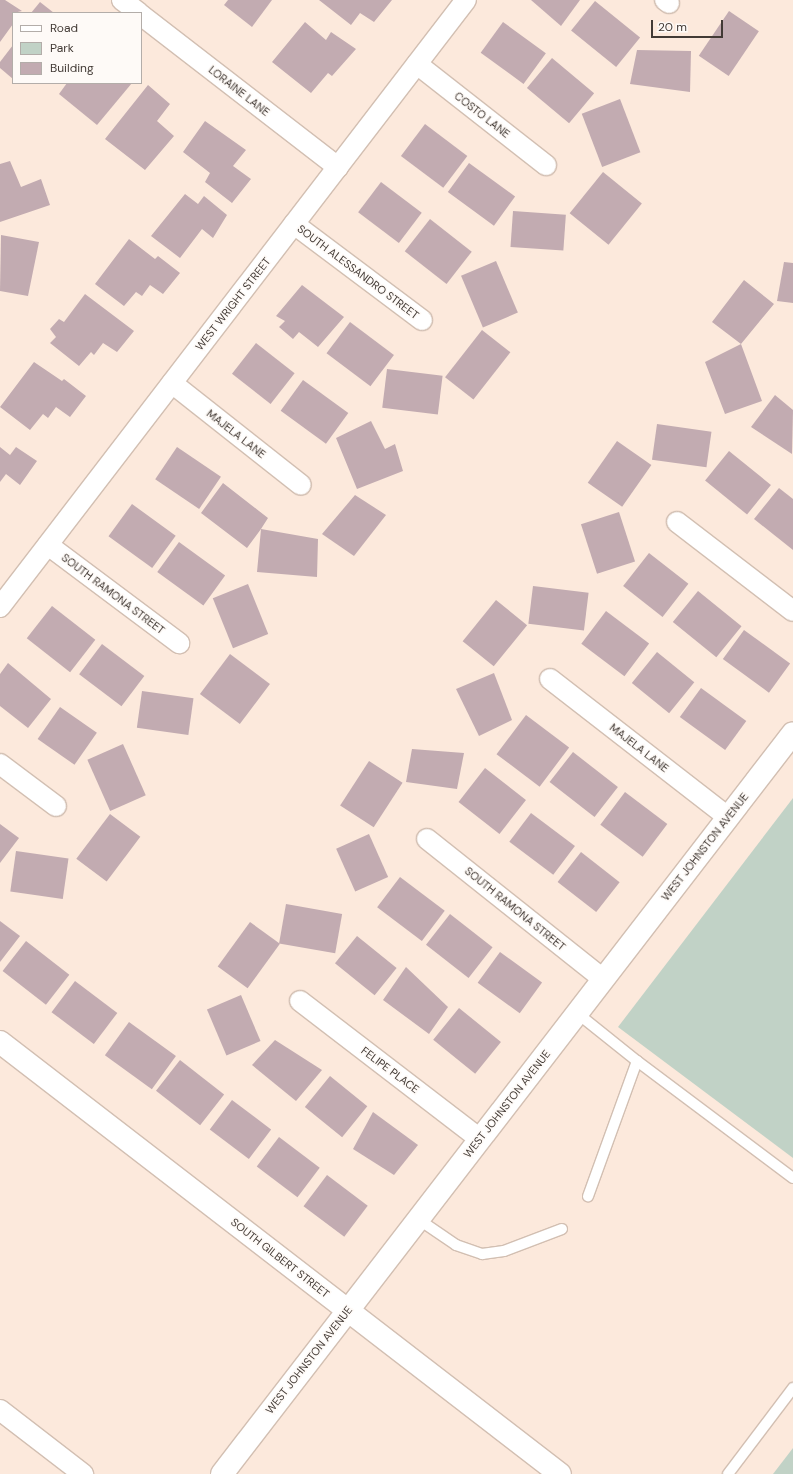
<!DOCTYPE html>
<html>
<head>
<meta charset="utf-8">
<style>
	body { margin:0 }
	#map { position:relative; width:793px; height:1474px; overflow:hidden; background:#fce9dc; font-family:"DM Sans",sans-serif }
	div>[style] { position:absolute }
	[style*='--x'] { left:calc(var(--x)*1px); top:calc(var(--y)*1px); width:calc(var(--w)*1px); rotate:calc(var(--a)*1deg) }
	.green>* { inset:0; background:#c1d2c6 }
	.building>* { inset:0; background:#c2abb1; transform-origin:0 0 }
	.roads { filter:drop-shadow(1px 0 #d2bfb2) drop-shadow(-1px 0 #d2bfb2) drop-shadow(0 1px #d2bfb2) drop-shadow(0 -1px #d2bfb2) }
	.service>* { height:10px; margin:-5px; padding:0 5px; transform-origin:5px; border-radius:5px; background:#fff }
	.minor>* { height:20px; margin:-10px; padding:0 10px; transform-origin:10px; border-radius:10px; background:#fff }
	.tertiary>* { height:22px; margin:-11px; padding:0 11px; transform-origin:11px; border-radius:11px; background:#fff }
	span { translate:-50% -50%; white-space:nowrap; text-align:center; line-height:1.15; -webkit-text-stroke:3px #fefaf7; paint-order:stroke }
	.street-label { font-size:11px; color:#423a35 }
	.legend { position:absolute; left:12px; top:12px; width:130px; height:72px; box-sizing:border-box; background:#fefaf7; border:1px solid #b3ada9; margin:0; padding:5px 7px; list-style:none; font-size:12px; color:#423a35 }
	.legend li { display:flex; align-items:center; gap:8px; height:20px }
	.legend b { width:20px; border:1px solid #b3ada9 }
	.scale { position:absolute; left:651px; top:20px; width:72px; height:18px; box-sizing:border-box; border:2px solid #423a35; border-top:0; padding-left:5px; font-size:12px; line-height:14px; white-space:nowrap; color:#423a35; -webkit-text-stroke:3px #fefaf7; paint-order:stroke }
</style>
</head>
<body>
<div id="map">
	<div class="green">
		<div style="clip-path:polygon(793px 798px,793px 1158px,618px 1027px)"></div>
		<div style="clip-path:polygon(793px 1448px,793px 1474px,773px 1474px)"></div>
	</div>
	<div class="building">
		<div style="clip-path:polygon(0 0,5px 0,22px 11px,13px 13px,13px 24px,0 42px)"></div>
		<div style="clip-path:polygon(228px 0,272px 0,252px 27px,224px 5px)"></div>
		<div style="clip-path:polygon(319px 0,392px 0,374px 22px,360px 13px,351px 25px)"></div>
		<div style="clip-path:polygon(531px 0,580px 0,561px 26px)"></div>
		<div style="left:595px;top:1px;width:58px;height:38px;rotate:39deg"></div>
		<div style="clip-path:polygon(40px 2px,54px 13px,31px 13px)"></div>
		<div style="left:729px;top:11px;width:36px;height:54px;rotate:34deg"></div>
		<div style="clip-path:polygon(305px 22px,326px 40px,331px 32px,356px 49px,332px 76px,328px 73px,311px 93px,272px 62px)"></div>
		<div style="left:503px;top:22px;width:53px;height:38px;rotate:36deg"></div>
		<div style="clip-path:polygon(13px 45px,13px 79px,0 68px,0 62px)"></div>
		<div style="clip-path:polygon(637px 50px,691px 51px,690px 92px,630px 84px)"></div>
		<div style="left:552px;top:58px;width:55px;height:39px;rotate:40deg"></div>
		<div style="clip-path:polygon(67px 83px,132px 83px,97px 125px,59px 94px)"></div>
		<div style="clip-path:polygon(148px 85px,170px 104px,157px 121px,174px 136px,145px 170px,105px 139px)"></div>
		<div style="left:620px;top:99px;width:57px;height:41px;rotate:69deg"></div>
		<div style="clip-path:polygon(205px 121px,246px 150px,233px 166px,251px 179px,232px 203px,205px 182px,210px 173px,183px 152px)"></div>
		<div style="left:425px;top:124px;width:53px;height:40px;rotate:37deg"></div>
		<div style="clip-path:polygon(10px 161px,21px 187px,41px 179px,50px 205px,0 222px,0 164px)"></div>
		<div style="left:469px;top:163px;width:57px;height:36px;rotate:36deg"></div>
		<div style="left:603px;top:172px;width:50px;height:53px;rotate:39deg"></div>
		<div style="left:381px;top:182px;width:51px;height:38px;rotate:37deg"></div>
		<div style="clip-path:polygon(185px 194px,198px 204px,204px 196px,227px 215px,213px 238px,202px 229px,180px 258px,151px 236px)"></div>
		<div style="left:513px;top:211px;width:53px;height:36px;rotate:4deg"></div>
		<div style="left:430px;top:219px;width:53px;height:41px;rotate:38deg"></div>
		<div style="clip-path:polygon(1px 235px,39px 242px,28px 296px,0 291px)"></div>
		<div style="clip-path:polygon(129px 239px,155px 259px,158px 256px,180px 273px,163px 294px,150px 285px,142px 296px,136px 292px,124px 306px,95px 284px)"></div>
		<div style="left:496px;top:261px;width:56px;height:38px;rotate:67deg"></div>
		<div style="clip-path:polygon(784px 262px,793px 263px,793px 303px,777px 301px)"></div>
		<div style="clip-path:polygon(744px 280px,774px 304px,741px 344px,762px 401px,725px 414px,705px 362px,741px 344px,712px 322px)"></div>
		<div style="clip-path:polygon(302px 285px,344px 317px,318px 347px,299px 332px,293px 339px,279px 327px,285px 321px,276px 316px)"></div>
		<div style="clip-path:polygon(85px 294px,134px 331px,117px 352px,103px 343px,94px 355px,91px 352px,79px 366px,50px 343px,56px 337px,50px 329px,59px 319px,64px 322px)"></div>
		<div style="left:350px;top:322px;width:55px;height:39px;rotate:37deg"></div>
		<div style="left:482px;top:330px;width:36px;height:60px;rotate:38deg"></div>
		<div style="left:256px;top:343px;width:49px;height:39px;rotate:38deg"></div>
		<div style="clip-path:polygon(34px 362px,62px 381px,64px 379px,86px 396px,70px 417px,56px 407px,48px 418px,43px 414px,30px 430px,0 407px)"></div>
		<div style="left:387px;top:369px;width:56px;height:39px;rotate:7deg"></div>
		<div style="left:303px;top:380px;width:56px;height:38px;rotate:36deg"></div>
		<div style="clip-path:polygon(775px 395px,793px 410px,792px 454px,751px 427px)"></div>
		<div style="clip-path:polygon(371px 421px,385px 449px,395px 444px,403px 471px,357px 489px,336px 438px)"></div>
		<div style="left:657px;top:424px;width:55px;height:36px;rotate:8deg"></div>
		<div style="left:617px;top:441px;width:42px;height:51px;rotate:35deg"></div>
		<div style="clip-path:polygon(0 447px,10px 455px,16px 447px,37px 461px,20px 485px,6px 474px,0 482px)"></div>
		<div style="left:177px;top:447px;width:53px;height:39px;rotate:34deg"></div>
		<div style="left:729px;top:451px;width:54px;height:38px;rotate:39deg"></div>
		<div style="clip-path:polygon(223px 483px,268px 518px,261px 529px,318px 539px,317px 577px,257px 572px,261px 529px,247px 548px,201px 513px)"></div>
		<div style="clip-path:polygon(779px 488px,793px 499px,793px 550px,754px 519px)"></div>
		<div style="clip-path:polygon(355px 495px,386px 515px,354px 556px,322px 534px)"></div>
		<div style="left:132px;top:504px;width:54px;height:40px;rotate:36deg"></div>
		<div style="left:619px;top:512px;width:52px;height:40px;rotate:72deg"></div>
		<div style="left:179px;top:542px;width:57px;height:37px;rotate:36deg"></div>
		<div style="left:649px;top:553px;width:50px;height:42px;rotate:38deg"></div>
		<div style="left:248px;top:584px;width:54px;height:38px;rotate:68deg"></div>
		<div style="left:533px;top:586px;width:56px;height:38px;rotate:7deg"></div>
		<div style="left:698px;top:591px;width:56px;height:40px;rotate:39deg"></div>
		<div style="left:496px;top:600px;width:40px;height:53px;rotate:39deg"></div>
		<div style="left:52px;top:606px;width:55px;height:41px;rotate:38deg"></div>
		<div style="left:606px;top:611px;width:54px;height:41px;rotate:37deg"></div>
		<div style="left:744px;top:630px;width:57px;height:36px;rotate:36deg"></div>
		<div style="left:102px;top:644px;width:53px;height:38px;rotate:37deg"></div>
		<div style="left:657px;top:652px;width:48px;height:40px;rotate:39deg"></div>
		<div style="left:230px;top:654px;width:50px;height:50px;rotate:37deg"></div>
		<div style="clip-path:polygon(8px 663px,51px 699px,28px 728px,0 706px,0 674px)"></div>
		<div style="clip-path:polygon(494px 673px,512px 720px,479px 736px,456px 689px)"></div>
		<div style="left:701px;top:688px;width:56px;height:36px;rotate:36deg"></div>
		<div style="left:142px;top:691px;width:52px;height:37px;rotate:8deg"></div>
		<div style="left:60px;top:707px;width:45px;height:39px;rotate:35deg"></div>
		<div style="left:526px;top:715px;width:54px;height:49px;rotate:37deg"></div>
		<div style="left:123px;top:744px;width:56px;height:39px;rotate:66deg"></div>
		<div style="clip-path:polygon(412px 749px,464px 753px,457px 789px,406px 782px)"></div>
		<div style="left:573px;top:752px;width:57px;height:38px;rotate:38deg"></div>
		<div style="left:369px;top:761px;width:40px;height:53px;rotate:33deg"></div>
		<div style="left:485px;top:768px;width:52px;height:43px;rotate:38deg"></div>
		<div style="left:625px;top:792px;width:53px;height:41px;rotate:37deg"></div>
		<div style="left:531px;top:813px;width:55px;height:36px;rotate:37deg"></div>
		<div style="left:110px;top:814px;width:38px;height:56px;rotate:37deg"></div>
		<div style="clip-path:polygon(0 824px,19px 838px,0 863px)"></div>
		<div style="left:369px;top:834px;width:47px;height:36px;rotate:66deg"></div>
		<div style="left:16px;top:851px;width:53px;height:41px;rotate:8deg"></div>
		<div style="left:581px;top:852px;width:49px;height:38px;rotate:38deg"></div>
		<div style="left:400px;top:877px;width:56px;height:38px;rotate:37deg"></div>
		<div style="left:286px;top:904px;width:57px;height:40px;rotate:10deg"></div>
		<div style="left:450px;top:914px;width:54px;height:39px;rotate:38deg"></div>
		<div style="clip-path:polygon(0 921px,20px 936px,0 962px)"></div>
		<div style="left:250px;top:922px;width:37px;height:55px;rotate:36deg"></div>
		<div style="left:357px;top:936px;width:51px;height:35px;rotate:39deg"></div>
		<div style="left:26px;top:941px;width:55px;height:38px;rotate:38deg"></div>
		<div style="left:500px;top:952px;width:52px;height:38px;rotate:36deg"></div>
		<div style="clip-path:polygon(406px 967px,448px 1007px,429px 1034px,383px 1000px)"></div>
		<div style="left:75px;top:981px;width:53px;height:39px;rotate:37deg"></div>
		<div style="left:241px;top:995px;width:50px;height:37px;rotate:67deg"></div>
		<div style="left:459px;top:1008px;width:54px;height:41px;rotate:39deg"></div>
		<div style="left:129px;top:1022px;width:58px;height:41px;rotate:36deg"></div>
		<div style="clip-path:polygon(275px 1040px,322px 1070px,296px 1101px,252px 1065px)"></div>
		<div style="left:180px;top:1060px;width:56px;height:39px;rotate:38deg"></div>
		<div style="left:330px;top:1076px;width:48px;height:40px;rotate:39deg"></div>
		<div style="left:232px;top:1100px;width:49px;height:37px;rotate:37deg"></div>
		<div style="clip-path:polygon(373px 1112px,418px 1145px,394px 1175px,353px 1149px)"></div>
		<div style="left:279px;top:1137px;width:51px;height:37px;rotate:37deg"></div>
		<div style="left:327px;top:1175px;width:51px;height:39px;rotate:37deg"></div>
	</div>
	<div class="roads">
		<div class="service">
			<div style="--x:577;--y:1013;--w:77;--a:38.7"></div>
			<div style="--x:637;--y:1061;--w:144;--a:109.9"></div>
			<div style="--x:637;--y:1061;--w:195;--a:36.9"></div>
			<div style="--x:418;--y:1219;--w:46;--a:34.4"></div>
			<div style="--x:456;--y:1245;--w:28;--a:19"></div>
			<div style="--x:482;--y:1254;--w:22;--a:-8"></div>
			<div style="--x:504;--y:1251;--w:62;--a:-20.8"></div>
			<div style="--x:728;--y:1474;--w:108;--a:-52.9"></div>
		</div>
		<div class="minor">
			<div style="--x:122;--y:0;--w:21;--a:37"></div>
			<div style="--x:665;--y:0;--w:5;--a:37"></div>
			<div style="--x:141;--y:15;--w:249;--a:37.7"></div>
			<div style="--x:417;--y:64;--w:164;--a:38.1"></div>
			<div style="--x:294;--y:224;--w:160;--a:36.9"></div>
			<div style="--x:172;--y:383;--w:164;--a:38.3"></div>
			<div style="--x:677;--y:522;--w:146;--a:37.5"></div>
			<div style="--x:48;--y:545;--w:164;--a:36.8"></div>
			<div style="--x:0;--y:607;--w:765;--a:-52.49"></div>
			<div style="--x:550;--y:679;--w:225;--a:37.8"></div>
			<div style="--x:0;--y:764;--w:70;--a:36.9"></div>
			<div style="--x:427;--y:839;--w:225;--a:38.5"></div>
			<div style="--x:300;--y:1001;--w:227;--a:37.5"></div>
			<div style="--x:0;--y:1410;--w:105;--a:37.6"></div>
		</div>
		<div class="tertiary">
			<div style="--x:0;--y:1042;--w:707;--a:37.65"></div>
			<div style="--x:222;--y:1474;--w:935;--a:-52.38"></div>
		</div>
	</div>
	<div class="street-label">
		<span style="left:239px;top:91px;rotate:38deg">LORAINE LANE</span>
		<span style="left:482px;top:115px;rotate:38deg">COSTO LANE</span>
		<span style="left:358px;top:272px;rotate:37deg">SOUTH ALESSANDRO STREET</span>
		<span style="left:233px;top:304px;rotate:-52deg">WEST WRIGHT STREET</span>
		<span style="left:236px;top:434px;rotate:38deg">MAJELA LANE</span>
		<span style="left:113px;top:594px;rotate:37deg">SOUTH RAMONA STREET</span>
		<span style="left:639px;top:748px;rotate:38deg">MAJELA LANE</span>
		<span style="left:705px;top:847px;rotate:-52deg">WEST JOHNSTON AVENUE</span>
		<span style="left:515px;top:909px;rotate:39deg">SOUTH RAMONA STREET</span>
		<span style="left:390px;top:1070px;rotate:37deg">FELIPE PLACE</span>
		<span style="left:507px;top:1104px;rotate:-52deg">WEST JOHNSTON AVENUE</span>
		<span style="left:280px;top:1258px;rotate:38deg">SOUTH GILBERT STREET</span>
		<span style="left:309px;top:1360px;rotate:-52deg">WEST JOHNSTON AVENUE</span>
	</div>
	<ul class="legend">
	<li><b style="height:5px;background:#fff"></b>Road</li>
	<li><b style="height:11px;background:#c1d2c6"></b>Park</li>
	<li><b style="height:11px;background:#c2abb1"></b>Building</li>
	</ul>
	<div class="scale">20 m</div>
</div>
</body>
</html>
